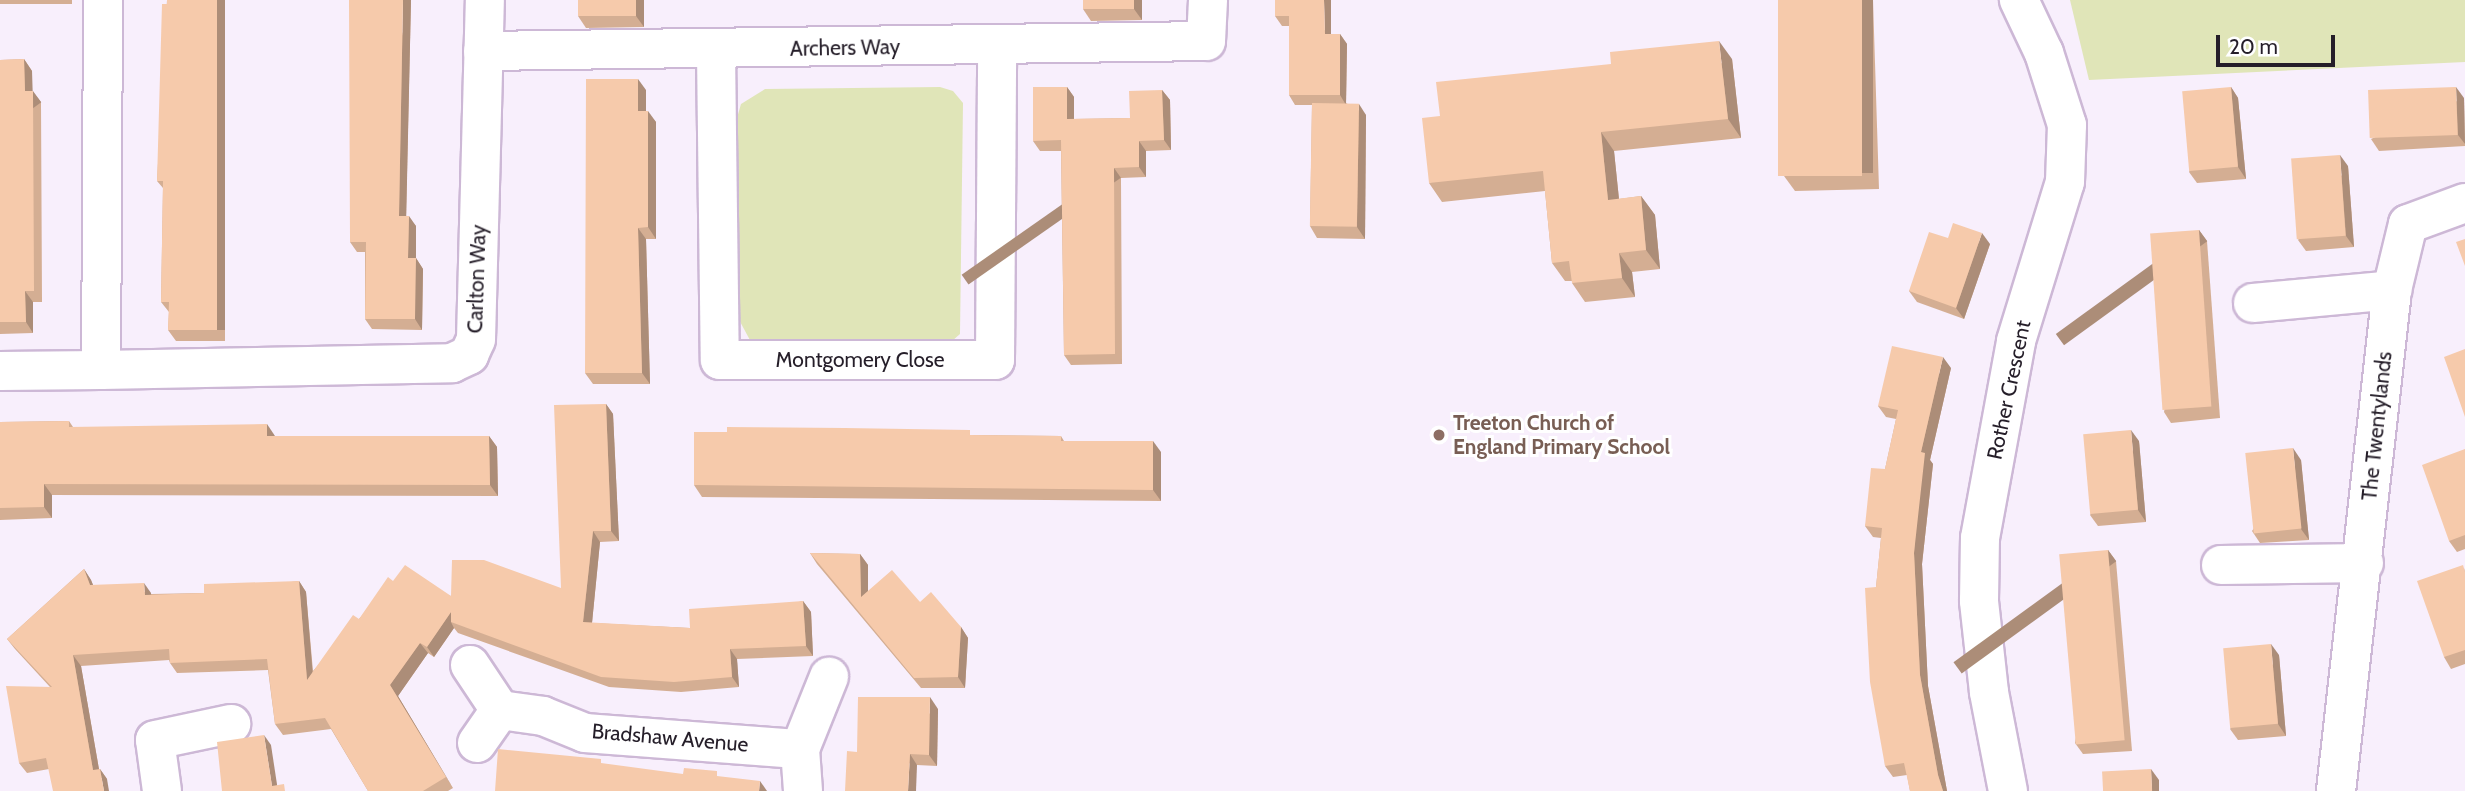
<!DOCTYPE html>
<html>
<head>
<meta charset="utf-8">
<style>
	body { margin:0 }
	#map { position:relative; width:2465px; height:791px; overflow:hidden; background:#f8effc; font-family:Cabin,sans-serif }
	div>[style] { position:absolute }
	[style*='--x'] { left:calc(var(--x)*1px); top:calc(var(--y)*1px); width:calc(var(--w)*1px); rotate:calc(var(--a)*1deg) }
	.green>* { inset:0; background:#e0e5b8 }
	.roads { filter:drop-shadow(2px 0 #cdb8d6) drop-shadow(-2px 0 #cdb8d6) drop-shadow(0 2px #cdb8d6) drop-shadow(0 -2px #cdb8d6) }
	.street>* { height:38px; margin:-19px; padding:0 19px; transform-origin:19px; border-radius:19px; background:#fff }
	.wall>* { inset:0; background:#d4ae93; transform-origin:0 0 }
	.shaded-wall>* { inset:0; background:#ac8d78; transform-origin:0 0 }
	.building>* { inset:0; background:#f6caab; transform-origin:0 0 }
	.dots>* { width:19px; height:19px; translate:-50% -50%; box-sizing:border-box; border:4px solid #fff; border-radius:50% }
	span { translate:-50% -50%; white-space:nowrap; text-align:center; line-height:1.15; -webkit-text-stroke:6px #fff; paint-order:stroke }
	.street-label { font-size:21px; color:#251e29 }
	.education-label { font-size:21px; color:#785e54; font-weight:700 }
	.left { translate:0 -50%; text-align:left }
	.scale { position:absolute; left:2216px; top:35px; width:119px; height:32px; box-sizing:border-box; border:4px solid #251e29; border-top:0; padding-left:9px; font-size:21px; line-height:24px; white-space:nowrap; color:#251e29; -webkit-text-stroke:5px #fff; paint-order:stroke }
</style>
</head>
<body>
<div id="map">
	<div class="green">
		<div style="clip-path:polygon(2070px 0,2465px 0,2465px 62px,2089px 80px)"></div>
		<div style="clip-path:polygon(940px 87px,953px 91px,963px 103px,960px 334px,952px 341px,751px 342px,737px 316px,737px 118px,741px 104px,765px 89px)"></div>
	</div>
	<div class="roads">
		<div class="street">
			<div style="--x:103;--y:0;--w:370;--a:90.3"></div>
			<div style="--x:101;--y:370;--w:351;--a:-1.1"></div>
			<div style="--x:452;--y:363;--w:19;--a:-25"></div>
			<div style="--x:469;--y:355;--w:17;--a:-66"></div>
			<div style="--x:476;--y:339;--w:339;--a:-88.5"></div>
			<div style="--x:483;--y:51;--w:723;--a:-0.79"></div>
			<div style="--x:1206;--y:41;--w:41;--a:-87.2"></div>
			<div style="--x:716;--y:51;--w:309;--a:89.3"></div>
			<div style="--x:720;--y:360;--w:275;--a:0"></div>
			<div style="--x:995;--y:360;--w:315;--a:-89.6"></div>
			<div style="--x:2253;--y:303;--w:140;--a:-5.3"></div>
			<div style="--x:0;--y:371;--w:101;--a:-0.6"></div>
			<div style="--x:2221;--y:565;--w:143;--a:-0.8"></div>
			<div style="--x:470;--y:665;--w:54;--a:56.3"></div>
			<div style="--x:477;--y:743;--w:40;--a:-55.1"></div>
			<div style="--x:500;--y:710;--w:43;--a:7.9"></div>
			<div style="--x:543;--y:716;--w:45;--a:22"></div>
			<div style="--x:585;--y:733;--w:216;--a:4.3"></div>
			<div style="--x:800;--y:749;--w:42;--a:85.9"></div>
			<div style="--x:800;--y:749;--w:78;--a:-68.1"></div>
			<div style="--x:162;--y:791;--w:51;--a:-97.8"></div>
			<div style="--x:155;--y:740;--w:78;--a:-11.9"></div>
			<div style="--x:2008;--y:791;--w:101;--a:-100.9"></div>
			<div style="--x:1989;--y:692;--w:92;--a:-96.3"></div>
			<div style="--x:1979;--y:601;--w:63;--a:-89.1"></div>
			<div style="--x:1980;--y:538;--w:200;--a:-79.6"></div>
			<div style="--x:2016;--y:341;--w:166;--a:-72.9"></div>
			<div style="--x:2065;--y:182;--w:57;--a:-88"></div>
			<div style="--x:2067;--y:125;--w:76;--a:-107.7"></div>
			<div style="--x:2044;--y:53;--w:59;--a:-115.3"></div>
			<div style="--x:2336;--y:791;--w:504;--a:-83.62"></div>
			<div style="--x:2392;--y:290;--w:68;--a:-76.4"></div>
			<div style="--x:2408;--y:224;--w:61;--a:-20.2"></div>
		</div>
	</div>
	<div class="wall">
		<div style="left:0;top:0;width:72px;height:4px"></div>
		<div style="clip-path:polygon(167px 0,225px 0,225px 341px,176px 341px,168px 330px,169px 312px,161px 302px,163px 188px,157px 181px)"></div>
		<div style="clip-path:polygon(411px 0,406px 216px,416px 226px,416px 258px,423px 269px,422px 330px,372px 329px,365px 319px,365px 252px,357px 252px,350px 242px)"></div>
		<div style="clip-path:polygon(578px 0,644px 0,644px 27px,586px 28px,578px 16px)"></div>
		<div style="clip-path:polygon(1142px 0,1142px 20px,1091px 21px,1083px 9px)"></div>
		<div style="clip-path:polygon(1275px 0,1331px 34px,1340px 34px,1347px 44px,1346px 103px,1366px 115px,1365px 239px,1317px 238px,1310px 226px,1312px 105px,1295px 105px,1289px 95px,1289px 26px,1282px 26px,1275px 16px)"></div>
		<div style="clip-path:polygon(1778px 0,1873px 0,1879px 189px,1795px 191px,1784px 176px)"></div>
		<div style="clip-path:polygon(24px 59px,32px 71px,32px 91px,41px 102px,42px 302px,33px 302px,33px 333px,0 334px,0 60px)"></div>
		<div style="clip-path:polygon(1732px 59px,1741px 138px,1614px 151px,1619px 199px,1641px 196px,1655px 215px,1660px 269px,1632px 272px,1635px 297px,1585px 302px,1572px 283px,1572px 281px,1565px 281px,1552px 263px,1545px 191px,1442px 202px,1429px 183px)"></div>
		<div style="clip-path:polygon(1067px 87px,1074px 97px,1074px 119px,1130px 118px,1162px 90px,1170px 100px,1171px 150px,1146px 151px,1146px 177px,1121px 178px,1122px 364px,1071px 365px,1064px 355px,1061px 151px,1040px 151px,1033px 141px)"></div>
		<div style="clip-path:polygon(2231px 87px,2238px 98px,2246px 179px,2197px 183px,2189px 172px)"></div>
		<div style="clip-path:polygon(646px 90px,646px 111px,656px 122px,656px 239px,646px 239px,650px 384px,593px 384px,585px 373px)"></div>
		<div style="clip-path:polygon(2464px 98px,2465px 146px,2379px 151px,2371px 139px)"></div>
		<div style="clip-path:polygon(2348px 166px,2354px 247px,2306px 251px,2298px 240px)"></div>
		<div style="clip-path:polygon(2199px 230px,2207px 241px,2220px 418px,2171px 423px,2164px 412px)"></div>
		<div style="clip-path:polygon(1948px 238px,1990px 244px,1964px 319px,1917px 302px,1909px 291px)"></div>
		<div style="clip-path:polygon(1951px 368px,1930px 460px,1933px 464px,1922px 564px,1928px 686px,1947px 791px,1910px 791px,1907px 775px,1893px 777px,1885px 766px,1876px 587px,1881px 538px,1873px 537px,1865px 526px,1885px 469px,1896px 419px,1886px 417px,1878px 406px)"></div>
		<div style="clip-path:polygon(606px 404px,613px 414px,619px 541px,600px 542px,592px 623px,690px 628px,803px 601px,811px 612px,813px 656px,737px 659px,739px 687px,681px 692px,609px 687px,458px 633px,454px 628px,434px 657px,428px 653px,398px 696px,453px 788px,448px 791px,368px 791px,331px 729px,283px 735px,275px 724px,268px 670px,177px 673px,170px 663px,169px 660px,81px 666px,99px 769px,100px 769px,107px 779px,49px 769px,27px 773px,19px 763px,50px 687px,15px 649px,7px 639px,84px 569px,91px 580px,93px 585px,151px 593px,151px 594px,204px 593px,299px 581px,306px 592px,313px 671px,359px 619px,393px 581px,451px 596px,561px 588px)"></div>
		<div style="clip-path:polygon(69px 421px,73px 427px,275px 436px,489px 436px,497px 447px,498px 496px,52px 495px,52px 518px,0 520px,0 422px)"></div>
		<div style="clip-path:polygon(973px 435px,1061px 436px,1064px 441px,1161px 452px,1161px 501px,702px 497px,694px 485px)"></div>
		<div style="clip-path:polygon(2139px 441px,2146px 522px,2098px 526px,2090px 515px)"></div>
		<div style="clip-path:polygon(2465px 449px,2465px 549px,2457px 552px,2449px 541px)"></div>
		<div style="clip-path:polygon(2301px 460px,2309px 540px,2260px 543px,2252px 531px)"></div>
		<div style="clip-path:polygon(2108px 550px,2116px 561px,2132px 751px,2083px 754px,2075px 743px)"></div>
		<div style="clip-path:polygon(810px 553px,860px 554px,868px 565px,868px 591px,920px 602px,961px 627px,968px 638px,965px 688px,921px 688px,817px 564px)"></div>
		<div style="clip-path:polygon(2465px 568px,2465px 664px,2451px 669px,2444px 657px)"></div>
		<div style="clip-path:polygon(2279px 655px,2286px 736px,2238px 740px,2230px 729px)"></div>
		<div style="clip-path:polygon(938px 709px,937px 766px,917px 765px,857px 752px)"></div>
	</div>
	<div class="shaded-wall">
		<div style="left:217px;top:0;width:8px;height:330px"></div>
		<div style="clip-path:polygon(403px 0,411px 0,406px 226px,399px 216px)"></div>
		<div style="clip-path:polygon(636px 0,644px 0,644px 27px,636px 16px)"></div>
		<div style="clip-path:polygon(1134px 0,1142px 0,1142px 20px,1134px 9px)"></div>
		<div style="clip-path:polygon(1324px 0,1331px 0,1331px 44px,1325px 34px)"></div>
		<div style="left:1862px;top:0;width:11px;height:173px"></div>
		<div style="clip-path:polygon(1340px 34px,1347px 44px,1346px 105px,1340px 95px)"></div>
		<div style="clip-path:polygon(1719px 41px,1732px 59px,1741px 138px,1728px 119px)"></div>
		<div style="clip-path:polygon(24px 59px,32px 71px,33px 103px,25px 91px)"></div>
		<div style="clip-path:polygon(638px 79px,646px 90px,646px 122px,638px 111px)"></div>
		<div style="clip-path:polygon(1067px 87px,1074px 97px,1074px 129px,1067px 119px)"></div>
		<div style="clip-path:polygon(2231px 87px,2238px 98px,2246px 179px,2238px 167px)"></div>
		<div style="clip-path:polygon(2456px 87px,2464px 98px,2465px 144px,2458px 135px)"></div>
		<div style="clip-path:polygon(1162px 90px,1170px 100px,1171px 150px,1164px 140px)"></div>
		<div style="left:33px;top:91px;width:14px;height:200px;rotate:54deg"></div>
		<div style="clip-path:polygon(1359px 104px,1366px 115px,1365px 239px,1357px 227px)"></div>
		<div style="clip-path:polygon(648px 111px,656px 122px,656px 239px,648px 227px)"></div>
		<div style="clip-path:polygon(1601px 132px,1614px 151px,1621px 219px,1608px 200px)"></div>
		<div style="clip-path:polygon(1139px 141px,1146px 151px,1146px 177px,1139px 167px)"></div>
		<div style="clip-path:polygon(2340px 155px,2348px 166px,2354px 247px,2346px 236px)"></div>
		<div style="left:1114px;top:168px;width:12px;height:186px;rotate:55deg"></div>
		<div style="clip-path:polygon(1641px 196px,1655px 215px,1660px 269px,1646px 250px)"></div>
		<div style="clip-path:polygon(409px 216px,416px 226px,416px 258px,423px 269px,422px 330px,415px 319px,408px 258px)"></div>
		<div style="clip-path:polygon(638px 228px,646px 239px,650px 384px,642px 373px)"></div>
		<div style="left:2199px;top:230px;width:14px;height:177px;rotate:54deg"></div>
		<div style="clip-path:polygon(1982px 233px,1990px 244px,1964px 319px,1956px 308px)"></div>
		<div style="clip-path:polygon(1619px 253px,1632px 272px,1635px 297px,1622px 278px)"></div>
		<div style="clip-path:polygon(25px 291px,33px 302px,33px 333px,26px 322px)"></div>
		<div style="clip-path:polygon(1943px 357px,1951px 368px,1930px 460px,1933px 464px,1922px 564px,1928px 686px,1947px 791px,1943px 791px,1938px 775px,1920px 675px,1914px 553px,1921px 452px)"></div>
		<div style="clip-path:polygon(606px 404px,613px 414px,619px 541px,611px 531px)"></div>
		<div style="clip-path:polygon(267px 424px,275px 436px,267px 436px)"></div>
		<div style="clip-path:polygon(2131px 430px,2139px 441px,2146px 522px,2138px 510px)"></div>
		<div style="clip-path:polygon(489px 436px,497px 447px,498px 496px,490px 485px)"></div>
		<div style="clip-path:polygon(1153px 441px,1161px 452px,1161px 501px,1153px 490px)"></div>
		<div style="clip-path:polygon(2293px 448px,2301px 460px,2309px 540px,2301px 529px)"></div>
		<div style="clip-path:polygon(44px 484px,52px 495px,52px 518px,44px 507px)"></div>
		<div style="clip-path:polygon(593px 531px,600px 542px,591px 633px,583px 622px)"></div>
		<div style="left:2108px;top:550px;width:14px;height:191px;rotate:54deg"></div>
		<div style="clip-path:polygon(860px 554px,868px 565px,868px 607px,861px 597px)"></div>
		<div style="clip-path:polygon(84px 569px,91px 580px,97px 595px,90px 585px)"></div>
		<div style="clip-path:polygon(299px 581px,306px 592px,314px 690px,307px 680px)"></div>
		<div style="clip-path:polygon(144px 583px,151px 593px,152px 605px,145px 595px)"></div>
		<div style="clip-path:polygon(803px 601px,811px 612px,813px 656px,806px 646px)"></div>
		<div style="clip-path:polygon(451px 612px,451px 622px,454px 628px,434px 657px,427px 647px)"></div>
		<div style="clip-path:polygon(961px 627px,968px 638px,965px 688px,958px 677px)"></div>
		<div style="clip-path:polygon(420px 643px,428px 653px,398px 696px,453px 788px,390px 685px)"></div>
		<div style="clip-path:polygon(2271px 644px,2279px 655px,2286px 736px,2278px 724px)"></div>
		<div style="clip-path:polygon(730px 649px,737px 659px,739px 687px,732px 677px)"></div>
		<div style="clip-path:polygon(73px 655px,81px 666px,101px 781px,93px 770px)"></div>
		<div style="clip-path:polygon(930px 697px,938px 709px,937px 766px,929px 755px)"></div>
		<div style="clip-path:polygon(264px 735px,271px 745px,278px 791px,272px 786px)"></div>
		<div style="clip-path:polygon(910px 754px,917px 765px,916px 791px,908px 791px)"></div>
		<div style="clip-path:polygon(100px 769px,107px 779px,109px 791px,104px 791px)"></div>
		<div style="clip-path:polygon(2151px 769px,2159px 780px,2159px 791px,2152px 791px)"></div>
		<div style="clip-path:polygon(760px 781px,767px 791px,759px 791px)"></div>
	</div>
	<div class="building">
		<div style="clip-path:polygon(167px 0,217px 0,217px 330px,168px 330px,169px 302px,161px 302px,163px 181px,157px 181px,162px 4px,167px 4px)"></div>
		<div style="clip-path:polygon(349px 0,403px 0,399px 216px,409px 216px,408px 258px,416px 258px,415px 319px,365px 319px,366px 242px,350px 242px)"></div>
		<div style="left:578px;top:0;width:58px;height:16px"></div>
		<div style="left:1083px;top:0;width:51px;height:9px"></div>
		<div style="clip-path:polygon(1275px 0,1324px 0,1325px 34px,1340px 34px,1340px 95px,1289px 95px,1289px 16px,1275px 16px)"></div>
		<div style="left:1778px;top:0;width:84px;height:176px"></div>
		<div style="clip-path:polygon(1719px 41px,1728px 119px,1601px 132px,1608px 200px,1641px 196px,1646px 250px,1619px 253px,1622px 278px,1572px 283px,1569px 261px,1552px 263px,1543px 171px,1429px 183px,1422px 118px,1440px 116px,1436px 82px,1611px 64px,1610px 52px)"></div>
		<div style="clip-path:polygon(24px 59px,25px 91px,33px 91px,34px 291px,25px 291px,26px 322px,0 322px,0 60px)"></div>
		<div style="clip-path:polygon(586px 79px,638px 79px,638px 111px,648px 111px,648px 227px,638px 228px,642px 373px,585px 373px)"></div>
		<div style="clip-path:polygon(1033px 87px,1067px 87px,1067px 119px,1130px 118px,1129px 91px,1162px 90px,1164px 140px,1139px 141px,1139px 167px,1114px 168px,1115px 354px,1064px 355px,1061px 140px,1033px 141px)"></div>
		<div style="left:2231px;top:87px;width:80px;height:49px;rotate:85deg"></div>
		<div style="left:2456px;top:87px;width:48px;height:88px;rotate:88deg"></div>
		<div style="left:1312px;top:103px;width:47px;height:123px;rotate:1deg"></div>
		<div style="left:2340px;top:155px;width:81px;height:49px;rotate:86deg"></div>
		<div style="clip-path:polygon(1953px 223px,1982px 233px,1956px 308px,1909px 291px,1929px 232px,1948px 238px)"></div>
		<div style="left:2199px;top:230px;width:177px;height:49px;rotate:86deg"></div>
		<div style="clip-path:polygon(2465px 239px,2465px 266px,2456px 242px)"></div>
		<div style="clip-path:polygon(1892px 346px,1943px 357px,1921px 452px,1925px 453px,1914px 553px,1920px 675px,1938px 775px,1943px 791px,1910px 791px,1904px 763px,1885px 766px,1870px 682px,1865px 588px,1876px 587px,1882px 528px,1865px 526px,1871px 468px,1885px 469px,1898px 410px,1878px 406px)"></div>
		<div style="clip-path:polygon(2465px 349px,2465px 417px,2444px 357px)"></div>
		<div style="clip-path:polygon(606px 404px,611px 531px,593px 531px,583px 622px,690px 628px,689px 609px,803px 601px,806px 646px,730px 649px,732px 677px,674px 682px,601px 677px,451px 622px,451px 612px,427px 647px,420px 643px,390px 685px,446px 777px,423px 791px,368px 791px,325px 718px,275px 724px,267px 659px,170px 663px,169px 649px,73px 655px,93px 770px,100px 769px,104px 791px,53px 791px,46px 758px,19px 763px,6px 686px,52px 687px,7px 639px,84px 569px,90px 585px,144px 583px,145px 595px,204px 593px,204px 584px,299px 581px,307px 680px,353px 615px,359px 619px,388px 577px,393px 581px,405px 565px,451px 596px,452px 560px,484px 560px,561px 588px,554px 405px)"></div>
		<div style="clip-path:polygon(69px 421px,69px 427px,267px 424px,267px 436px,489px 436px,490px 485px,44px 484px,44px 507px,0 508px,0 422px)"></div>
		<div style="clip-path:polygon(727px 427px,845px 428px,970px 430px,970px 435px,1061px 436px,1061px 441px,1153px 441px,1153px 490px,694px 485px,694px 432px,727px 432px)"></div>
		<div style="left:2131px;top:430px;width:80px;height:48px;rotate:85deg"></div>
		<div style="left:2293px;top:448px;width:81px;height:48px;rotate:84deg"></div>
		<div style="clip-path:polygon(2465px 449px,2465px 535px,2449px 541px,2422px 465px)"></div>
		<div style="left:2108px;top:550px;width:191px;height:49px;rotate:85deg"></div>
		<div style="clip-path:polygon(810px 553px,860px 554px,861px 597px,892px 570px,920px 602px,931px 592px,961px 627px,958px 677px,914px 678px)"></div>
		<div style="clip-path:polygon(2463px 565px,2465px 572px,2465px 650px,2444px 657px,2417px 581px)"></div>
		<div style="left:2271px;top:644px;width:80px;height:48px;rotate:85deg"></div>
		<div style="clip-path:polygon(858px 697px,930px 697px,929px 755px,910px 754px,908px 791px,845px 791px,847px 751px,857px 752px)"></div>
		<div style="clip-path:polygon(264px 735px,272px 786px,284px 784px,285px 791px,222px 791px,217px 742px)"></div>
		<div style="clip-path:polygon(498px 749px,601px 759px,601px 763px,683px 774px,684px 768px,717px 771px,717px 776px,760px 781px,759px 791px,495px 791px)"></div>
		<div style="left:2151px;top:769px;width:22px;height:49px;rotate:87deg"></div>
	</div>
	<div class="dots">
		<div style="left:1439px;top:435px;background:#8d6e63"></div>
	</div>
	<div class="street-label">
		<span style="left:845px;top:48px;rotate:-1deg">Archers Way</span>
		<span style="left:477px;top:279px;rotate:-88deg">Carlton Way</span>
		<span style="left:860px;top:360px">Montgomery Close</span>
		<span style="left:2009px;top:390px;rotate:-78deg">Rother Crescent</span>
		<span style="left:2377px;top:426px;rotate:-84deg">The Twentylands</span>
		<span style="left:670px;top:738px;rotate:5deg">Bradshaw Avenue</span>
	</div>
	<div class="education-label">
		<span class="left" style="left:1453px;top:435px">Treeton Church of<br>England Primary School</span>
	</div>
	<div class="scale">20 m</div>
</div>
</body>
</html>
